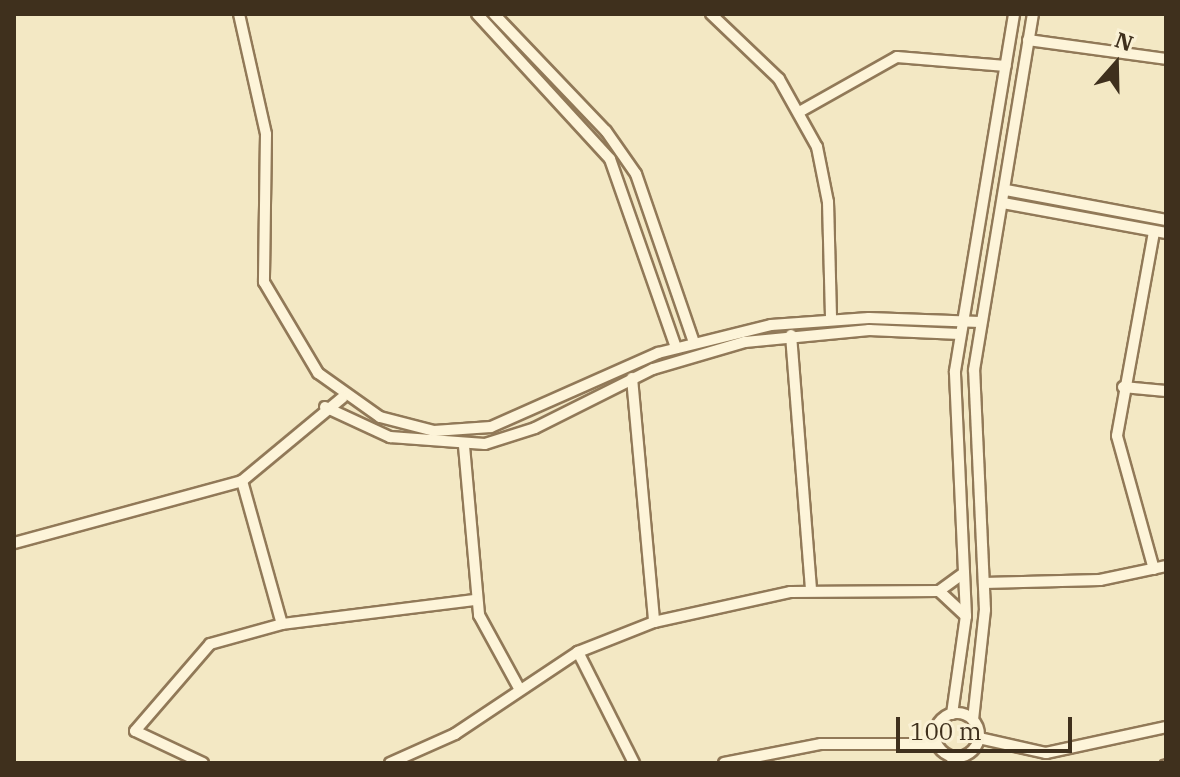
<!DOCTYPE html>
<html>
<head>
<meta charset="utf-8">
<style>
	body { margin:0 }
	#map { position:relative; width:1180px; height:777px; overflow:hidden; background:#f3e8c4; font-family:"IBM Plex Serif",serif }
	div>[style] { position:absolute }
	[style*='--x'] { left:calc(var(--x)*1px); top:calc(var(--y)*1px); width:calc(var(--w)*1px); rotate:calc(var(--a)*1deg) }
	.roads { filter:drop-shadow(2px 0 #917958) drop-shadow(-2px 0 #917958) drop-shadow(0 2px #917958) drop-shadow(0 -2px #917958) }
	.service>* { height:5px; margin:-2.5px; padding:0 2.5px; transform-origin:2.5px; border-radius:2.5px; background:#fdf4d9 }
	.minor>* { height:10px; margin:-5px; padding:0 5px; transform-origin:5px; border-radius:5px; background:#fdf4d9 }
	.minor>.ring { margin:-5px; padding:0; box-sizing:content-box; background:none; border:10px solid #fdf4d9; border-radius:50% }
	span { translate:-50% -50%; white-space:nowrap; text-align:center; line-height:1.15; -webkit-text-stroke:7px #faf1d5; paint-order:stroke }
	.frame { position:absolute; inset:0; border:16px solid #3f301d; pointer-events:none }
	.north { position:absolute; left:1076px; top:24px; width:80px; height:80px; -webkit-text-stroke:6px #faf1d5; paint-order:stroke; rotate:20deg; font-size:22px; font-weight:700; line-height:32px; text-align:center; color:#3f301d }
	.north::after { content:''; display:block; margin:auto; width:28px; height:36px; background:#3f301d; clip-path:polygon(50% 0,100% 100%,50% 72%,0 100%) }
	.scale { position:absolute; left:896px; top:717px; width:176px; height:36px; box-sizing:border-box; border:4px solid #3f301d; border-top:0; padding-left:10px; font-size:24px; line-height:28px; white-space:nowrap; color:#3f301d; -webkit-text-stroke:6px #faf1d5; paint-order:stroke }
</style>
</head>
<body>
<div id="map">
	<div class="roads">
		<div class="service">
			<div style="--x:949;--y:763;--w:6;--a:-81"></div>
			<div style="--x:1163;--y:763;--w:3;--a:-18"></div>
		</div>
		<div class="minor">
			<div style="--x:239;--y:14;--w:123;--a:77.3"></div>
			<div style="--x:266;--y:134;--w:148;--a:90.8"></div>
			<div style="--x:264;--y:282;--w:106;--a:59.3"></div>
			<div style="--x:318;--y:373;--w:76;--a:35.4"></div>
			<div style="--x:380;--y:417;--w:56;--a:14.5"></div>
			<div style="--x:434;--y:431;--w:57;--a:-4"></div>
			<div style="--x:491;--y:427;--w:183;--a:-23.9"></div>
			<div style="--x:658;--y:353;--w:116;--a:-13.9"></div>
			<div style="--x:771;--y:325;--w:98;--a:-4.1"></div>
			<div style="--x:869;--y:318;--w:111;--a:2.1"></div>
			<div style="--x:477;--y:14;--w:197;--a:47.5"></div>
			<div style="--x:610;--y:159;--w:199;--a:70.7"></div>
			<div style="--x:494;--y:14;--w:162;--a:46.3"></div>
			<div style="--x:606;--y:131;--w:52;--a:55.1"></div>
			<div style="--x:636;--y:174;--w:178;--a:71"></div>
			<div style="--x:711;--y:14;--w:94;--a:43.7"></div>
			<div style="--x:779;--y:79;--w:78;--a:60.8"></div>
			<div style="--x:817;--y:147;--w:56;--a:78.7"></div>
			<div style="--x:828;--y:202;--w:117;--a:88.5"></div>
			<div style="--x:1028;--y:40;--w:139;--a:7.8"></div>
			<div style="--x:801;--y:111;--w:110;--a:-29.4"></div>
			<div style="--x:897;--y:57;--w:109;--a:4.7"></div>
			<div style="--x:1006;--y:190;--w:163;--a:10.6"></div>
			<div style="--x:1003;--y:203;--w:166;--a:10.4"></div>
			<div style="--x:1154;--y:232;--w:207;--a:100.3"></div>
			<div style="--x:1117;--y:436;--w:138;--a:74.5"></div>
			<div style="--x:791;--y:335;--w:256;--a:85.5"></div>
			<div style="--x:632;--y:378;--w:245;--a:84.8"></div>
			<div style="--x:1123;--y:387;--w:43;--a:5.3"></div>
			<div style="--x:325;--y:407;--w:72;--a:24.8"></div>
			<div style="--x:390;--y:437;--w:95;--a:4.2"></div>
			<div style="--x:485;--y:444;--w:52;--a:-17.7"></div>
			<div style="--x:535;--y:428;--w:132;--a:-26.6"></div>
			<div style="--x:653;--y:369;--w:96;--a:-16.4"></div>
			<div style="--x:745;--y:342;--w:125;--a:-5.5"></div>
			<div style="--x:869;--y:330;--w:91;--a:2.5"></div>
			<div style="--x:464;--y:446;--w:170;--a:84.9"></div>
			<div style="--x:479;--y:615;--w:83;--a:61.3"></div>
			<div style="--x:242;--y:481;--w:148;--a:74.4"></div>
			<div style="--x:14;--y:543;--w:236;--a:-15.2"></div>
			<div style="--x:242;--y:481;--w:131;--a:-39.7"></div>
			<div style="--x:984;--y:583;--w:116;--a:-1.5"></div>
			<div style="--x:1100;--y:580;--w:67;--a:-12"></div>
			<div style="--x:939;--y:591;--w:37;--a:43"></div>
			<div style="--x:578;--y:652;--w:124;--a:63.2"></div>
			<div class="ring" style="left:935px;top:713px;width:34px;height:34px"></div>
			<div style="--x:952;--y:714;--w:99;--a:-81.9"></div>
			<div style="--x:966;--y:616;--w:245;--a:-92.6"></div>
			<div style="--x:955;--y:371;--w:362;--a:-80.6"></div>
			<div style="--x:973;--y:720;--w:111;--a:-83.8"></div>
			<div style="--x:985;--y:610;--w:240;--a:-92.6"></div>
			<div style="--x:974;--y:370;--w:361;--a:-80.6"></div>
			<div style="--x:979;--y:738;--w:69;--a:12.6"></div>
			<div style="--x:1046;--y:753;--w:123;--a:-12.2"></div>
			<div style="--x:203;--y:763;--w:75;--a:-154.8"></div>
			<div style="--x:135;--y:731;--w:115;--a:-49.2"></div>
			<div style="--x:210;--y:644;--w:75;--a:-15.5"></div>
			<div style="--x:282;--y:624;--w:195;--a:-7.1"></div>
			<div style="--x:390;--y:763;--w:71;--a:-24"></div>
			<div style="--x:455;--y:734;--w:148;--a:-33.7"></div>
			<div style="--x:578;--y:652;--w:82;--a:-21.5"></div>
			<div style="--x:654;--y:622;--w:139;--a:-12.4"></div>
			<div style="--x:790;--y:592;--w:149;--a:-0.4"></div>
			<div style="--x:939;--y:591;--w:31;--a:-36"></div>
			<div style="--x:724;--y:763;--w:99;--a:-11.1"></div>
			<div style="--x:821;--y:744;--w:115;--a:0"></div>
		</div>
	</div>
	<div class="frame"></div>
	<div class="north">N</div>
	<div class="scale">100 m</div>
</div>
</body>
</html>
